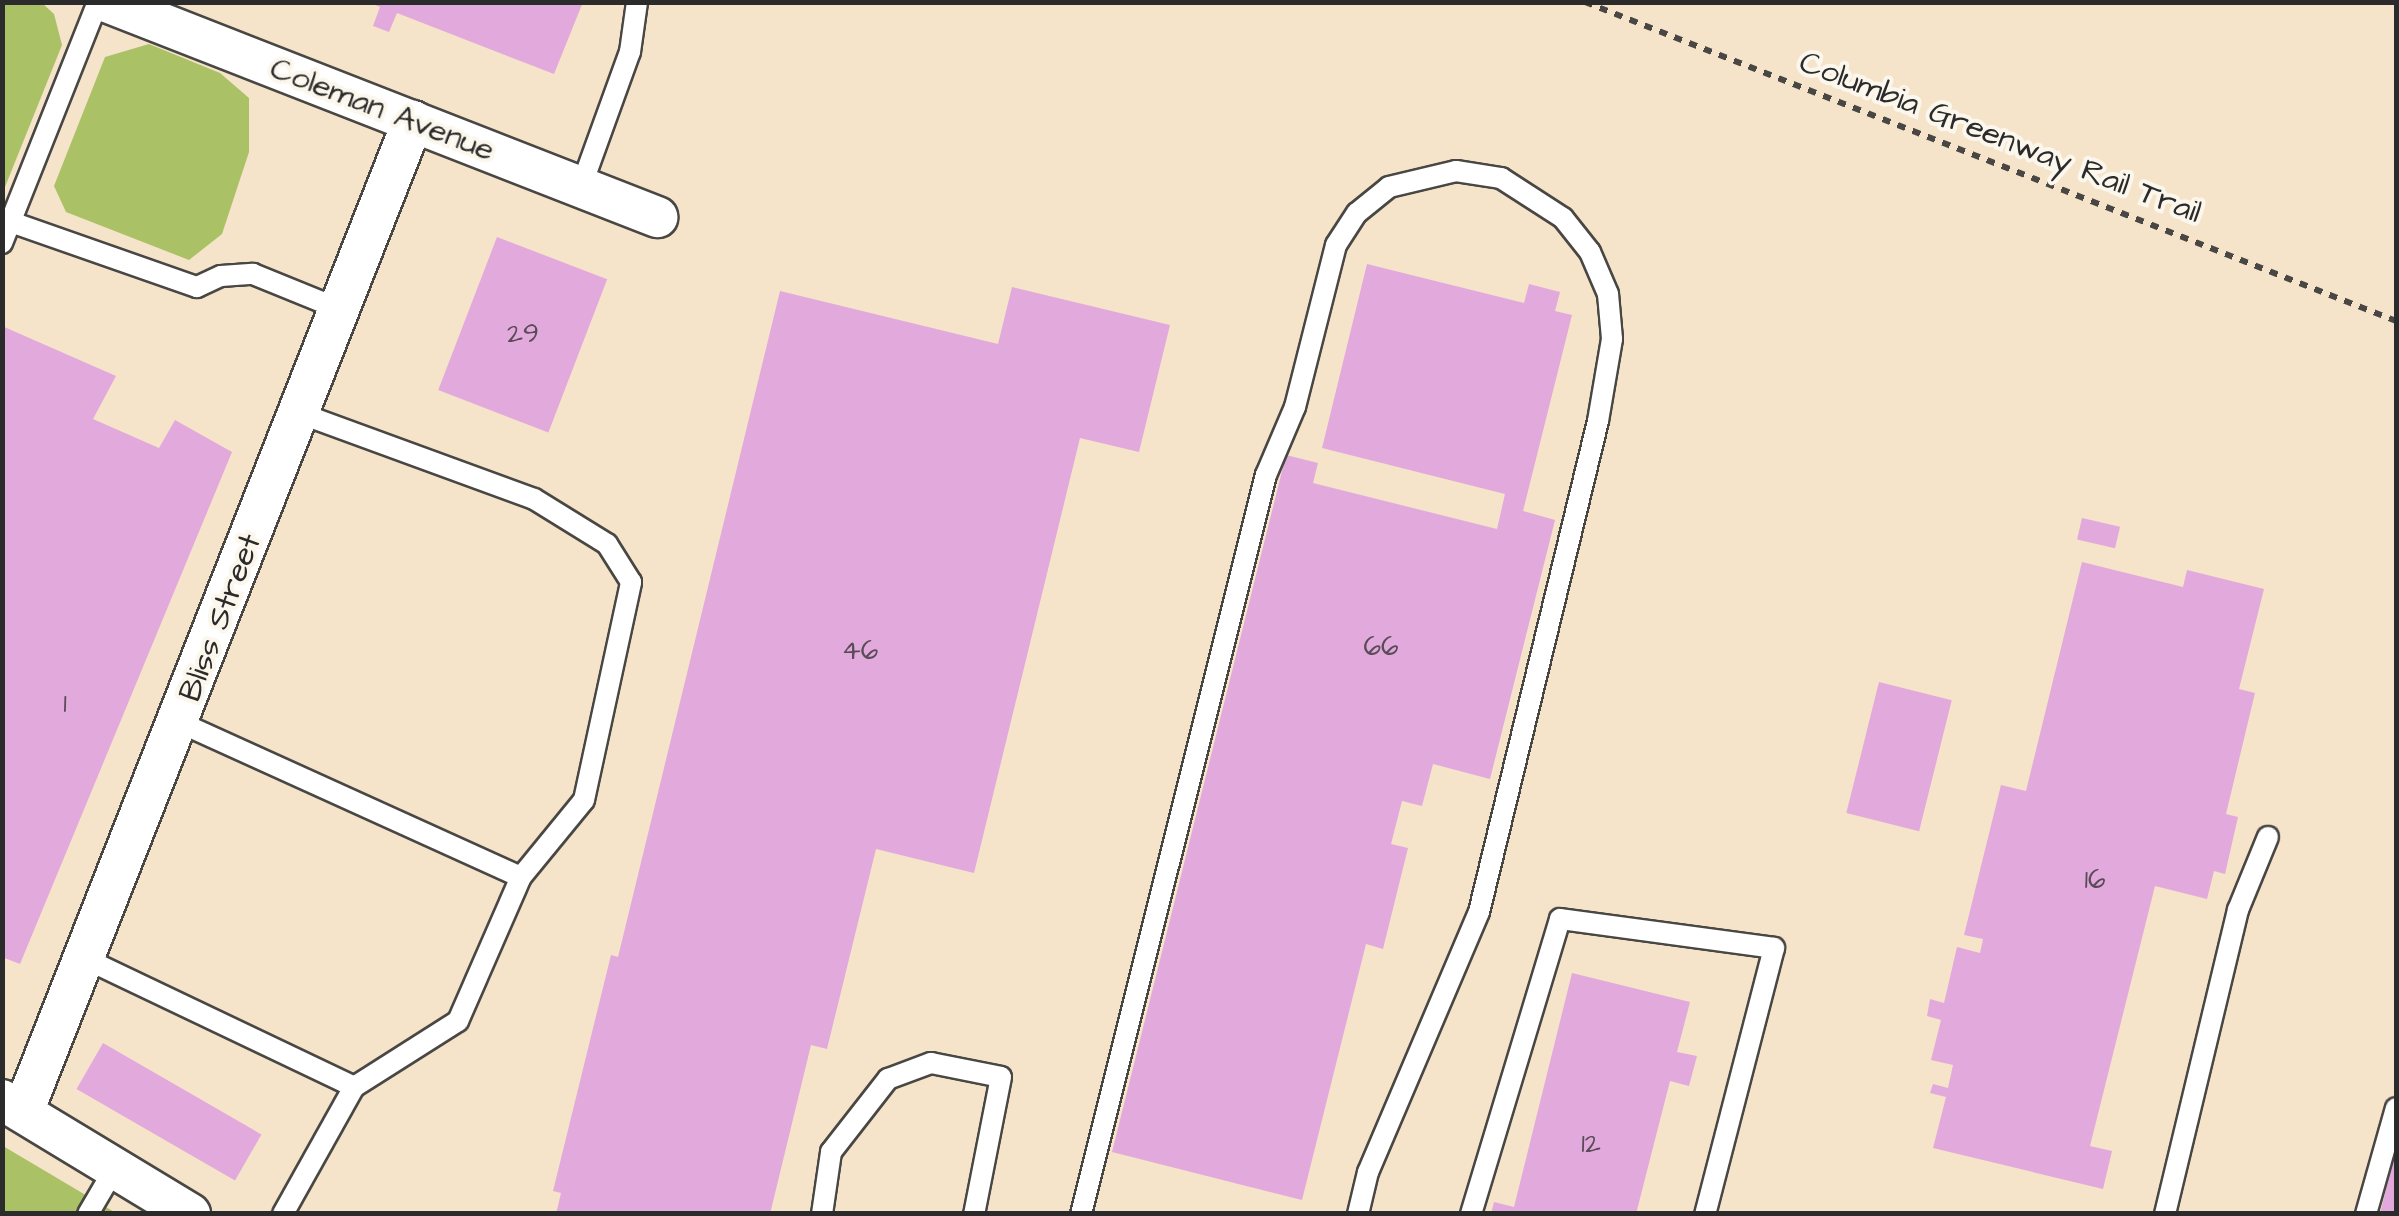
<!DOCTYPE html>
<html>
<head>
<meta charset="utf-8">
<style>
	body { margin:0 }
	#map { position:relative; width:2399px; height:1216px; overflow:hidden; background:#f5e3ca; font-family:"Architects Daughter",sans-serif }
	div>[style] { position:absolute }
	[style*='--x'] { left:calc(var(--x)*1px); top:calc(var(--y)*1px); width:calc(var(--w)*1px); rotate:calc(var(--a)*1deg) }
	.green>* { inset:0; background:#aac166 }
	.building>* { inset:0; background:#e2aadc; transform-origin:0 0 }
	.path>* { height:6px; margin-top:-3px; transform-origin:0; background:repeating-linear-gradient(90deg,#494743 0 8px,transparent 0 16px) }
	.roads { filter:drop-shadow(2px 0 #494743) drop-shadow(-2px 0 #494743) drop-shadow(0 2px #494743) drop-shadow(0 -2px #494743) }
	.service>* { height:20px; margin:-10px; padding:0 10px; transform-origin:10px; border-radius:10px; background:#fff }
	.minor>* { height:40px; margin:-20px; padding:0 20px; transform-origin:20px; border-radius:20px; background:#fff }
	span { translate:-50% -50%; white-space:nowrap; text-align:center; line-height:1.15; -webkit-text-stroke:8px #fbf7ec; paint-order:stroke }
	.number-label { font-size:28px; color:#594b57 }
	.number-label span { -webkit-text-stroke-width:0 }
	.street-label { font-size:32px; color:#2b2b2b }
	.frame { position:absolute; inset:0; border:5px solid #2b2b2b; pointer-events:none }
</style>
</head>
<body>
<div id="map">
	<div class="green">
		<div style="clip-path:polygon(3px 2px,42px 3px,54px 14px,62px 45px,3px 192px)"></div>
		<div style="clip-path:polygon(149px 44px,220px 73px,249px 98px,249px 152px,222px 234px,189px 260px,66px 212px,54px 186px,105px 57px)"></div>
		<div style="clip-path:polygon(3px 1146px,116px 1213px,3px 1213px)"></div>
	</div>
	<div class="building">
		<div style="clip-path:polygon(368px 2px,583px 2px,554px 74px,397px 13px,389px 32px,373px 26px,380px 7px)"></div>
		<div style="left:497px;top:237px;width:118px;height:164px;rotate:21deg"></div>
		<div style="clip-path:polygon(1367px 264px,1524px 303px,1529px 284px,1560px 292px,1555px 311px,1572px 315px,1523px 511px,1555px 520px,1490px 779px,1433px 764px,1422px 806px,1402px 801px,1391px 844px,1408px 848px,1383px 949px,1366px 944px,1302px 1200px,1112px 1152px,1286px 455px,1318px 463px,1313px 483px,1497px 529px,1505px 494px,1322px 448px)"></div>
		<div style="clip-path:polygon(1012px 287px,1170px 325px,1139px 452px,1080px 438px,974px 873px,876px 849px,827px 1049px,811px 1045px,770px 1214px,556px 1214px,561px 1193px,553px 1191px,611px 955px,618px 957px,780px 291px,998px 344px)"></div>
		<div style="clip-path:polygon(2px 326px,116px 376px,93px 419px,159px 448px,175px 420px,232px 452px,20px 964px,2px 957px)"></div>
		<div style="left:2082px;top:518px;width:39px;height:22px;rotate:13deg"></div>
		<div style="clip-path:polygon(2082px 562px,2183px 587px,2187px 570px,2264px 589px,2239px 689px,2255px 693px,2226px 814px,2238px 817px,2225px 874px,2214px 871px,2207px 899px,2155px 886px,2090px 1146px,2112px 1151px,2103px 1189px,1933px 1148px,1946px 1097px,1930px 1093px,1933px 1084px,1948px 1088px,1953px 1065px,1931px 1060px,1941px 1020px,1927px 1016px,1930px 999px,1944px 1003px,1957px 947px,1980px 953px,1983px 939px,1964px 935px,2001px 785px,2026px 791px)"></div>
		<div style="left:1879px;top:682px;width:75px;height:135px;rotate:14deg"></div>
		<div style="clip-path:polygon(1572px 973px,1690px 1002px,1677px 1052px,1697px 1056px,1689px 1086px,1670px 1081px,1636px 1214px,1491px 1214px,1494px 1202px,1514px 1207px)"></div>
		<div style="left:103px;top:1043px;width:183px;height:53px;rotate:30deg"></div>
		<div style="clip-path:polygon(2395px 1150px,2396px 1214px,2380px 1214px)"></div>
	</div>
	<div class="path">
		<div style="--x:1585;--y:2;--w:871;--a:21.47"></div>
	</div>
	<div class="roads">
		<div class="service">
			<div style="--x:581;--y:187;--w:144;--a:-70.1"></div>
			<div style="--x:630;--y:52;--w:50;--a:-82"></div>
			<div style="--x:11;--y:222;--w:197;--a:19.3"></div>
			<div style="--x:197;--y:287;--w:26;--a:-25"></div>
			<div style="--x:221;--y:276;--w:32;--a:-4"></div>
			<div style="--x:253;--y:274;--w:93;--a:22.1"></div>
			<div style="--x:2;--y:243;--w:259;--a:-68.3"></div>
			<div style="--x:181;--y:723;--w:373;--a:24.4"></div>
			<div style="--x:84;--y:958;--w:299;--a:25.5"></div>
			<div style="--x:88;--y:1214;--w:53;--a:-59.6"></div>
			<div style="--x:283;--y:1214;--w:145;--a:-60.8"></div>
			<div style="--x:354;--y:1087;--w:123;--a:-32.4"></div>
			<div style="--x:458;--y:1021;--w:157;--a:-66.4"></div>
			<div style="--x:521;--y:877;--w:99;--a:-50.7"></div>
			<div style="--x:584;--y:800;--w:223;--a:-77.8"></div>
			<div style="--x:631;--y:582;--w:45;--a:-122.3"></div>
			<div style="--x:607;--y:544;--w:86;--a:-148.3"></div>
			<div style="--x:534;--y:499;--w:250;--a:-159.9"></div>
			<div style="--x:822;--y:1214;--w:63;--a:-81.7"></div>
			<div style="--x:831;--y:1152;--w:93;--a:-52"></div>
			<div style="--x:888;--y:1079;--w:46;--a:-20.4"></div>
			<div style="--x:931;--y:1063;--w:71;--a:11.3"></div>
			<div style="--x:1001;--y:1077;--w:140;--a:101.1"></div>
			<div style="--x:1081;--y:1214;--w:762;--a:-75.95"></div>
			<div style="--x:1266;--y:475;--w:74;--a:-66.9"></div>
			<div style="--x:1295;--y:407;--w:167;--a:-75.8"></div>
			<div style="--x:1336;--y:245;--w:38;--a:-57"></div>
			<div style="--x:1357;--y:213;--w:41;--a:-39.1"></div>
			<div style="--x:1389;--y:187;--w:69;--a:-13.4"></div>
			<div style="--x:1456;--y:171;--w:46;--a:8.8"></div>
			<div style="--x:1501;--y:178;--w:74;--a:32.8"></div>
			<div style="--x:1563;--y:218;--w:43;--a:51.5"></div>
			<div style="--x:1590;--y:252;--w:46;--a:66.8"></div>
			<div style="--x:1608;--y:294;--w:45;--a:84.9"></div>
			<div style="--x:1612;--y:339;--w:83;--a:99.7"></div>
			<div style="--x:1598;--y:421;--w:505;--a:103.62"></div>
			<div style="--x:1479;--y:912;--w:283;--a:113.1"></div>
			<div style="--x:1368;--y:1172;--w:43;--a:103.4"></div>
			<div style="--x:1471;--y:1214;--w:308;--a:-73.2"></div>
			<div style="--x:1560;--y:919;--w:216;--a:7.7"></div>
			<div style="--x:1774;--y:948;--w:275;--a:104.5"></div>
			<div style="--x:2165;--y:1214;--w:313;--a:-76.5"></div>
			<div style="--x:2238;--y:910;--w:79;--a:-67.7"></div>
			<div style="--x:2366;--y:1214;--w:110;--a:-74.2"></div>
		</div>
		<div class="minor">
			<div style="--x:107;--y:2;--w:591;--a:21.35"></div>
			<div style="--x:2;--y:1100;--w:220;--a:31.2"></div>
			<div style="--x:23;--y:1112;--w:1065;--a:-68.52"></div>
		</div>
	</div>
	<div class="number-label">
		<span style="left:523px;top:334px">29</span>
		<span style="left:1381px;top:647px">66</span>
		<span style="left:860px;top:651px">46</span>
		<span style="left:65px;top:704px">1</span>
		<span style="left:2095px;top:880px">16</span>
		<span style="left:1591px;top:1144px">12</span>
	</div>
	<div class="street-label">
		<span style="left:382px;top:110px;rotate:21deg">Coleman Avenue</span>
		<span style="left:2000px;top:138px;rotate:21deg">Columbia Greenway Rail Trail</span>
		<span style="left:221px;top:618px;rotate:-69deg">Bliss Street</span>
	</div>
	<div class="frame"></div>
</div>
</body>
</html>
